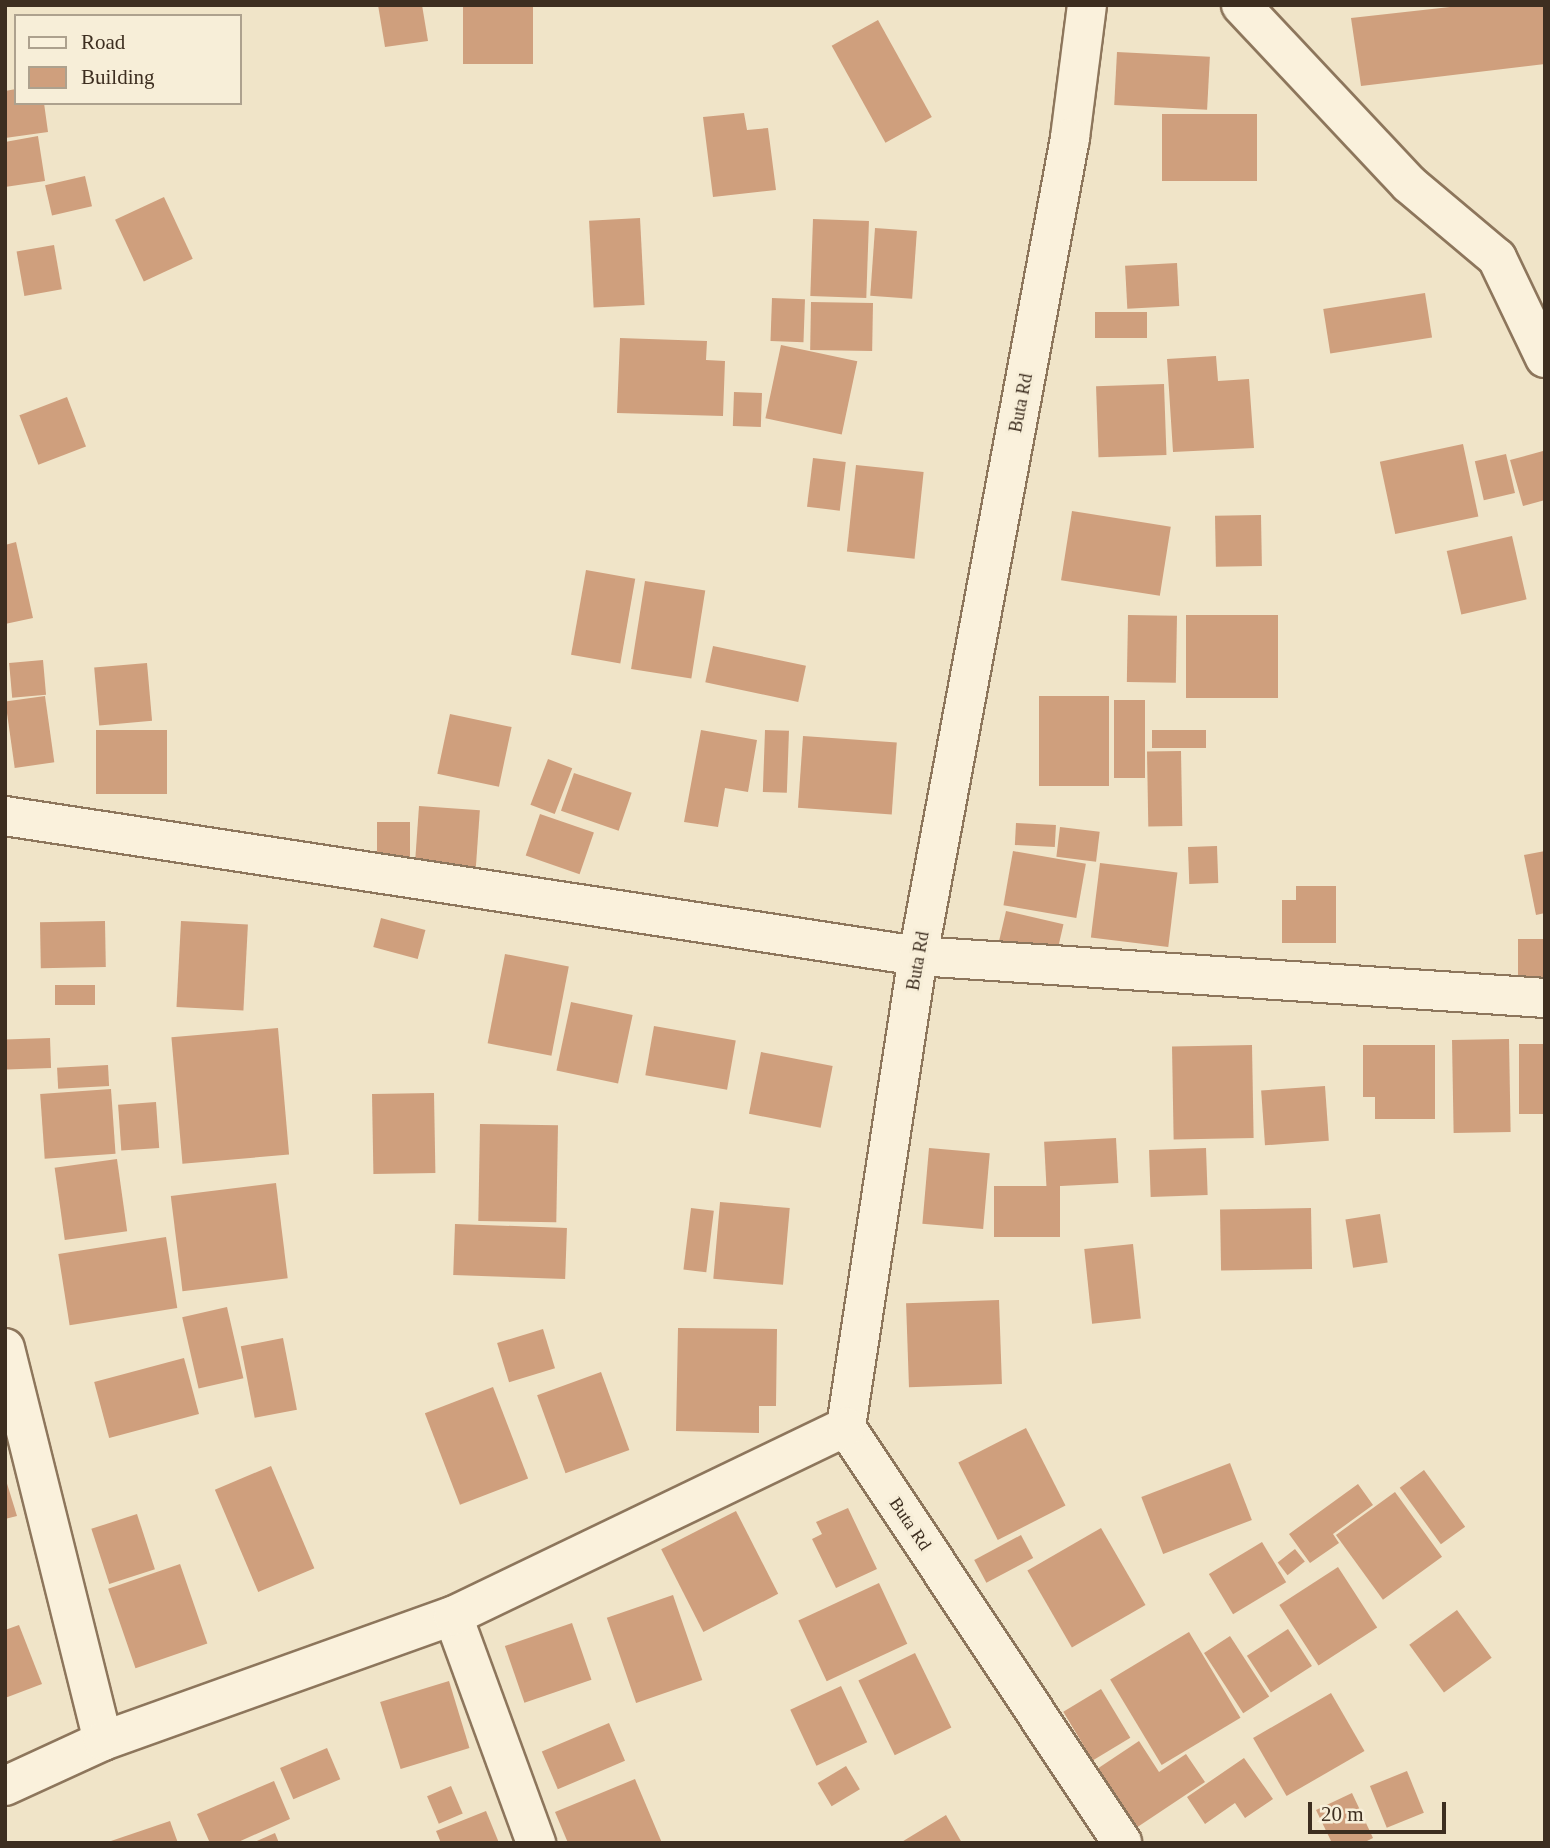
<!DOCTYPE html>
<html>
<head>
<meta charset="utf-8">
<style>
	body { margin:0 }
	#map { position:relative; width:1550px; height:1848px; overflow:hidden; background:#f0e4c8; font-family:"Times New Roman",serif }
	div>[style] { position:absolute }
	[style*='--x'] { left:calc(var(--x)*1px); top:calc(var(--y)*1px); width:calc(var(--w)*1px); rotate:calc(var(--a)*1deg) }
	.building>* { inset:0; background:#cf9f7d; transform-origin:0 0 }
	.roads { filter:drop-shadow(2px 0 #8d765c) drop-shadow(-2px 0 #8d765c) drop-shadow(0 2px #8d765c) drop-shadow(0 -2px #8d765c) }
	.minor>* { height:38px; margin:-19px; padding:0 19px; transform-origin:19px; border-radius:19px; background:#faf1dc }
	span { translate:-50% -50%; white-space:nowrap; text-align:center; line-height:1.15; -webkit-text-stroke:6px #f7eed8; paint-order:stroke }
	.street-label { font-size:18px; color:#3d2e20 }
	.frame { position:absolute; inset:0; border:7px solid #3d2e20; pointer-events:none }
	.legend { position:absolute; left:14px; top:14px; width:228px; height:91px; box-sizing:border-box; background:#f7eed8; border:2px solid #ada18e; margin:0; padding:9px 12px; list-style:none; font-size:21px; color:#3d2e20 }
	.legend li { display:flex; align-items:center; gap:14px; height:35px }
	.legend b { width:35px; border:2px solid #ada18e }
	.scale { position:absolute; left:1308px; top:1802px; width:138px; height:32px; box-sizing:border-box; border:4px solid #3d2e20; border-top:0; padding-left:9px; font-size:21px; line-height:24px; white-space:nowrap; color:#3d2e20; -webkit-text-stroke:5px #f7eed8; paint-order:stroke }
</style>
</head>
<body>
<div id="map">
	<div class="building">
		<div style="clip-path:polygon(378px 5px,422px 5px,428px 41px,385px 47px)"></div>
		<div style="left:463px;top:5px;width:70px;height:59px"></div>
		<div style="clip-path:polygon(1468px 5px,1545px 5px,1545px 64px,1361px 86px,1351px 18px)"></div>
		<div style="left:878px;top:20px;width:111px;height:53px;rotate:61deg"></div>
		<div style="left:1117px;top:52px;width:93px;height:53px;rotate:3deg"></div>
		<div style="clip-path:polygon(16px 89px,16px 103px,44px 103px,48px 132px,5px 138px,5px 91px)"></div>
		<div style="clip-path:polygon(744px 113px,747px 130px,768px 128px,776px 190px,713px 197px,703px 117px)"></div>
		<div style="left:1162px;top:114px;width:95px;height:67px"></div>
		<div style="clip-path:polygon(38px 136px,45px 181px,5px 187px,5px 142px)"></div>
		<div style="left:85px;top:176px;width:31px;height:41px;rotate:77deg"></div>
		<div style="left:164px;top:197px;width:68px;height:54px;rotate:65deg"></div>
		<div style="left:640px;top:218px;width:87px;height:51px;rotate:87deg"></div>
		<div style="left:813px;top:219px;width:56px;height:77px;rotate:2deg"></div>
		<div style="left:875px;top:228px;width:42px;height:68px;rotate:4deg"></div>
		<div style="left:54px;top:245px;width:45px;height:38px;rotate:80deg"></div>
		<div style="left:1177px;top:263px;width:43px;height:52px;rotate:87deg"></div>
		<div style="left:1425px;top:293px;width:45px;height:103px;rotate:81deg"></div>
		<div style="left:772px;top:298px;width:33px;height:43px;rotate:2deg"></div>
		<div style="left:811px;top:302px;width:62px;height:48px;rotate:1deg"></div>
		<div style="left:1095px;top:312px;width:52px;height:26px"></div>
		<div style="clip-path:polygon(620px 338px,707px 341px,706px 360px,725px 361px,723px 416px,617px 413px)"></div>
		<div style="left:781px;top:345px;width:78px;height:75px;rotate:12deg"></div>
		<div style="clip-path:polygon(1216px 356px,1218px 381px,1249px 379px,1254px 448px,1173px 452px,1167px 359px)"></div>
		<div style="left:1164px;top:384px;width:71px;height:68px;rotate:88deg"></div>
		<div style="left:734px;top:392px;width:28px;height:34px;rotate:2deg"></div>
		<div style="left:67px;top:397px;width:53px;height:51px;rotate:69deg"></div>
		<div style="left:1463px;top:444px;width:74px;height:85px;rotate:78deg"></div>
		<div style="clip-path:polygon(1543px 451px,1545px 500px,1523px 506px,1510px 460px)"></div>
		<div style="left:1506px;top:454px;width:40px;height:32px;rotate:77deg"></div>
		<div style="left:813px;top:458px;width:33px;height:49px;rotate:7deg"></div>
		<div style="left:856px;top:465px;width:68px;height:87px;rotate:6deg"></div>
		<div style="left:1072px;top:511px;width:100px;height:70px;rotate:9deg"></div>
		<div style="left:1261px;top:515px;width:51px;height:46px;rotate:89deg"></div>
		<div style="left:1512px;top:536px;width:65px;height:67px;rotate:77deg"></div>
		<div style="clip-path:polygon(16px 542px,33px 618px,5px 624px,5px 545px)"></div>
		<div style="left:586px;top:570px;width:50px;height:86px;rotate:10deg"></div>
		<div style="left:645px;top:581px;width:61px;height:89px;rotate:9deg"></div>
		<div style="left:1128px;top:615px;width:49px;height:67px;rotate:1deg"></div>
		<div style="left:1186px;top:615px;width:92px;height:83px"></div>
		<div style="left:713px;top:646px;width:95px;height:37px;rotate:12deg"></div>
		<div style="left:43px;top:660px;width:35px;height:34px;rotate:85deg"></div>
		<div style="left:147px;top:663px;width:58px;height:53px;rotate:85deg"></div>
		<div style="left:45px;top:696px;width:67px;height:40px;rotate:82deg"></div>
		<div style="left:1039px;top:696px;width:70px;height:90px"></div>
		<div style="left:1114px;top:700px;width:31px;height:78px"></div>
		<div style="left:450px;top:714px;width:63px;height:61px;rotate:12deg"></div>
		<div style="left:96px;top:730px;width:71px;height:64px"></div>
		<div style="clip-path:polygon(701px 730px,757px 740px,748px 792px,725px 788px,718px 827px,684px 822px)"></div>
		<div style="left:765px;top:730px;width:24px;height:62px;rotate:2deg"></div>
		<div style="left:1206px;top:730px;width:18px;height:54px;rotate:90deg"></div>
		<div style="left:803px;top:736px;width:94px;height:72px;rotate:4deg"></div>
		<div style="left:1181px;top:751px;width:75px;height:34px;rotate:89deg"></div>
		<div style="left:548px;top:759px;width:26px;height:49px;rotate:21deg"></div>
		<div style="left:574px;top:773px;width:61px;height:40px;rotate:19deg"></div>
		<div style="left:419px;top:806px;width:61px;height:64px;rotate:4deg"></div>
		<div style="left:540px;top:814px;width:57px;height:44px;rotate:19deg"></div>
		<div style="left:377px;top:822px;width:33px;height:46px"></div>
		<div style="left:1016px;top:823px;width:40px;height:22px;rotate:3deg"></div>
		<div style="left:1060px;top:827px;width:40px;height:30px;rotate:7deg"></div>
		<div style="left:1217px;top:846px;width:37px;height:29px;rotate:88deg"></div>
		<div style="left:1013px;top:851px;width:74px;height:55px;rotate:10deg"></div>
		<div style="clip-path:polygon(1545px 851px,1545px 913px,1536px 915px,1524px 855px)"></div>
		<div style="left:1100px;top:863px;width:78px;height:75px;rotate:7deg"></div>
		<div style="clip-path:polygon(1296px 886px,1336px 886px,1336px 943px,1282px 943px,1282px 900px,1296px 900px)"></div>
		<div style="left:1006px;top:911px;width:59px;height:39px;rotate:13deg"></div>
		<div style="left:381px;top:918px;width:46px;height:30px;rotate:15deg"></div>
		<div style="left:105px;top:921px;width:46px;height:65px;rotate:89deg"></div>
		<div style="left:181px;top:921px;width:67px;height:86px;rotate:3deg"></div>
		<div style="left:1545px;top:939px;width:39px;height:27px;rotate:90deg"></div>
		<div style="left:505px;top:954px;width:65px;height:91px;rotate:11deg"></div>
		<div style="left:55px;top:985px;width:40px;height:20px"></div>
		<div style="left:571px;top:1002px;width:63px;height:70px;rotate:12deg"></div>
		<div style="left:654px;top:1026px;width:83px;height:50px;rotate:10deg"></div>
		<div style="left:278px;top:1028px;width:127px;height:107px;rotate:85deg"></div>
		<div style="left:50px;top:1038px;width:30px;height:45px;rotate:88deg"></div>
		<div style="left:1509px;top:1039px;width:93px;height:57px;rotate:89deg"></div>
		<div style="left:1545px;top:1044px;width:70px;height:26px;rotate:90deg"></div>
		<div style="left:1252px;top:1045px;width:93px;height:80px;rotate:89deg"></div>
		<div style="clip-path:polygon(1363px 1045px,1435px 1045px,1435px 1119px,1375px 1119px,1375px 1097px,1363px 1097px)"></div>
		<div style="left:761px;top:1052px;width:73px;height:63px;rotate:11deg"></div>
		<div style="left:108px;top:1065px;width:21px;height:51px;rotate:87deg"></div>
		<div style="left:1325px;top:1086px;width:55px;height:64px;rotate:86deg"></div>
		<div style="left:111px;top:1089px;width:65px;height:71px;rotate:86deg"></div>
		<div style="left:434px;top:1093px;width:80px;height:62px;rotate:89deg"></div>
		<div style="left:156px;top:1102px;width:46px;height:38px;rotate:86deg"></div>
		<div style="left:480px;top:1124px;width:78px;height:97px;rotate:1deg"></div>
		<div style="left:1116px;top:1138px;width:45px;height:72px;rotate:87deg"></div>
		<div style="left:929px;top:1148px;width:61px;height:76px;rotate:5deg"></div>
		<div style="left:1206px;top:1148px;width:47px;height:57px;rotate:88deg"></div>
		<div style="left:117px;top:1159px;width:73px;height:63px;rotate:82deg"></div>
		<div style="left:276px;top:1183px;width:96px;height:106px;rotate:83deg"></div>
		<div style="left:994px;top:1186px;width:66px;height:51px"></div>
		<div style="left:720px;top:1202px;width:70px;height:77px;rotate:5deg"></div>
		<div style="left:691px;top:1208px;width:23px;height:62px;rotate:7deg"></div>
		<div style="left:1311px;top:1208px;width:61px;height:91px;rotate:89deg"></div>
		<div style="left:1380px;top:1214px;width:49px;height:35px;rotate:81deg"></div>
		<div style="left:455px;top:1224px;width:112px;height:51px;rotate:2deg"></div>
		<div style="left:166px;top:1237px;width:72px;height:109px;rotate:81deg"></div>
		<div style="left:1133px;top:1244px;width:75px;height:49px;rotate:84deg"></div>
		<div style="left:999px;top:1300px;width:84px;height:93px;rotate:88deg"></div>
		<div style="left:227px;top:1307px;width:73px;height:46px;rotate:77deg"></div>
		<div style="clip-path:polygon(678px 1328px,777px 1329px,776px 1406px,759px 1406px,759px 1433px,676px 1431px)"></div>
		<div style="left:543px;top:1329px;width:41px;height:48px;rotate:73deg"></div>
		<div style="left:283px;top:1338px;width:73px;height:43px;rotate:79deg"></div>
		<div style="left:184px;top:1358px;width:58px;height:93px;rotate:75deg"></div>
		<div style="left:601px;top:1372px;width:83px;height:68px;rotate:70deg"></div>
		<div style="left:493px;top:1387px;width:98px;height:73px;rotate:69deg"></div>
		<div style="left:1026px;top:1428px;width:87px;height:76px;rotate:63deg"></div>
		<div style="left:1230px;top:1463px;width:61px;height:95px;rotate:69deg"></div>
		<div style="left:271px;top:1466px;width:111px;height:61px;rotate:67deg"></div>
		<div style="left:1424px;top:1470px;width:70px;height:30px;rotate:54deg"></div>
		<div style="clip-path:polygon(5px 1477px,17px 1516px,5px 1519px)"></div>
		<div style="clip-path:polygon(1358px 1484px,1373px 1505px,1333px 1534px,1339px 1543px,1310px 1563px,1289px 1534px)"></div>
		<div style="left:1395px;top:1492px;width:80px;height:73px;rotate:54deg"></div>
		<div style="clip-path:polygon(848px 1508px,877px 1569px,836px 1588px,812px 1539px,822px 1534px,816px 1522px)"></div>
		<div style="left:736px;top:1511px;width:93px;height:84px;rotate:63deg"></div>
		<div style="left:137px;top:1514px;width:58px;height:48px;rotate:72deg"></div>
		<div style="left:1101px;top:1528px;width:89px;height:85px;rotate:60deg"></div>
		<div style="left:1021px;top:1535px;width:26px;height:53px;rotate:62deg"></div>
		<div style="left:1262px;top:1542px;width:47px;height:62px;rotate:59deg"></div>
		<div style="left:1295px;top:1549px;width:16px;height:22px;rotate:52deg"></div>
		<div style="left:180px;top:1564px;width:84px;height:76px;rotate:71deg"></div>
		<div style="left:1338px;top:1567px;width:72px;height:70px;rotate:57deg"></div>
		<div style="left:879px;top:1583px;width:67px;height:89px;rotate:65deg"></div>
		<div style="left:673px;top:1595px;width:90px;height:70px;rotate:71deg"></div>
		<div style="left:1457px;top:1610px;width:59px;height:59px;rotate:54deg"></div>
		<div style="left:572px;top:1623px;width:60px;height:71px;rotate:71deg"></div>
		<div style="clip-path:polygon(19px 1625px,42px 1684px,5px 1698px,5px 1630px)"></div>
		<div style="left:1288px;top:1629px;width:44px;height:49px;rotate:57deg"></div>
		<div style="left:1189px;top:1632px;width:100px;height:92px;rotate:59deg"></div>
		<div style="left:1230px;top:1636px;width:72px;height:31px;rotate:57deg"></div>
		<div style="left:915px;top:1653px;width:83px;height:63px;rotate:64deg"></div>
		<div style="left:449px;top:1681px;width:70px;height:72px;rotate:73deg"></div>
		<div style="left:841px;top:1686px;width:62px;height:56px;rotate:65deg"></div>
		<div style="left:1101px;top:1689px;width:57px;height:44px;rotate:59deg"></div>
		<div style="left:1331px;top:1693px;width:67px;height:90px;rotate:60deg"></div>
		<div style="left:609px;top:1723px;width:41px;height:73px;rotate:67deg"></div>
		<div style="clip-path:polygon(1139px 1741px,1159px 1772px,1186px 1754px,1205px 1782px,1133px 1830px,1094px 1771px)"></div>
		<div style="left:327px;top:1748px;width:34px;height:51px;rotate:67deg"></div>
		<div style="clip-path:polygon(1244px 1758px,1273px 1799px,1245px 1818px,1235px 1803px,1205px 1824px,1187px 1797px)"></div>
		<div style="left:846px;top:1766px;width:27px;height:33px;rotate:59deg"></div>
		<div style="left:1407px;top:1771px;width:45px;height:40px;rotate:68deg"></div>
		<div style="clip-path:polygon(635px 1779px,662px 1843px,568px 1843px,555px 1812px)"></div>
		<div style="clip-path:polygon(274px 1781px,290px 1819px,236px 1843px,210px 1843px,197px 1814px)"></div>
		<div style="left:451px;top:1786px;width:30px;height:26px;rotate:67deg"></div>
		<div style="clip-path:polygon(1352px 1793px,1373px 1838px,1363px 1843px,1332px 1843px,1316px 1810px)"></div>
		<div style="clip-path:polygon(486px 1811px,499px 1843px,441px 1843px,436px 1831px)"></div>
		<div style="clip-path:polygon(946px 1815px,962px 1843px,900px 1843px)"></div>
		<div style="clip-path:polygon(170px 1821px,178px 1843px,108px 1843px,108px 1842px)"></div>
		<div style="clip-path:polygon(275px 1833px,279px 1843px,252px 1843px)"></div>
	</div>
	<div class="roads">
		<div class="minor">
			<div style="--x:1087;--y:5;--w:134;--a:97.3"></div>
			<div style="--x:1070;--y:138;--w:832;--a:100.53"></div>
			<div style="--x:918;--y:956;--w:476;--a:98.7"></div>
			<div style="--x:846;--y:1427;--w:499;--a:56.4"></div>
			<div style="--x:1241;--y:5;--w:245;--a:46.8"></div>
			<div style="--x:1409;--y:184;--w:115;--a:40.1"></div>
			<div style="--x:1497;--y:258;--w:111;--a:64.4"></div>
			<div style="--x:5;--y:816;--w:924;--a:8.72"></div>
			<div style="--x:918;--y:956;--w:628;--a:3.83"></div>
			<div style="--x:5;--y:1348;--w:405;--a:76"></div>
			<div style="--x:453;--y:1616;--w:242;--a:69.9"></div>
			<div style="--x:5;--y:1786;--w:108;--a:-24.7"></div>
			<div style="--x:103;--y:1741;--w:372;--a:-19.7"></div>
			<div style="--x:453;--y:1616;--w:436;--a:-25.7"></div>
		</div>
	</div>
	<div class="street-label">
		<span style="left:1021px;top:403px;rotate:-79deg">Buta Rd</span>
		<span style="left:918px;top:961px;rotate:-80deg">Buta Rd</span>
		<span style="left:910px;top:1524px;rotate:56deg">Buta Rd</span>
	</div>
	<div class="frame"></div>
	<ul class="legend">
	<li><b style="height:9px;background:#faf1dc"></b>Road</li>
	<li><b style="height:19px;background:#cf9f7d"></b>Building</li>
	</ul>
	<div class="scale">20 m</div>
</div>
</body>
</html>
